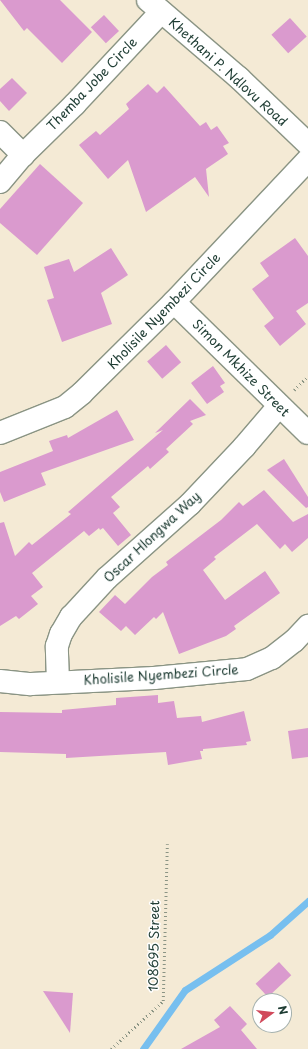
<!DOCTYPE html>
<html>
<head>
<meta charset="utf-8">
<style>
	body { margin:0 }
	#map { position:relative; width:308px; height:1049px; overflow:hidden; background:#f4ead5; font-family:"Playpen Sans",sans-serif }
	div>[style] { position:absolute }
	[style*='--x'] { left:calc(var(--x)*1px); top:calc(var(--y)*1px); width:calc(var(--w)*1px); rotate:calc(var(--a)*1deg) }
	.stream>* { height:7px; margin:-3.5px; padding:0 3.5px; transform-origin:3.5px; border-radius:3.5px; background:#77bfef }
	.building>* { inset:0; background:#da9ace; transform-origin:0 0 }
	.path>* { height:2.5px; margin-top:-1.25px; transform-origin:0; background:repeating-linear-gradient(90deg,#8a9484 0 1px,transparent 0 4px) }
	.roads { filter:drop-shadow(1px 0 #8a9484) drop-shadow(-1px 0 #8a9484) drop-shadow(0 1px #8a9484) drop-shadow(0 -1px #8a9484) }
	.minor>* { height:22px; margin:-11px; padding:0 11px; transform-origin:11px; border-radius:11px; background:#fff }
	span { translate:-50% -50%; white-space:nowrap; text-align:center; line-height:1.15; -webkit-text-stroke:3px #fff; paint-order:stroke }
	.street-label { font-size:13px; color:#1f3d34 }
	.north { position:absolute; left:252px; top:993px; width:40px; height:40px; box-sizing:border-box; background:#fff; border:1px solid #a5b1ae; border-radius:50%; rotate:75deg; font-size:11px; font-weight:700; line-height:16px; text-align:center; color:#1f3d34 }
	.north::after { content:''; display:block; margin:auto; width:14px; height:18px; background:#d1495b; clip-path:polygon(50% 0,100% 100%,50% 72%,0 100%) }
</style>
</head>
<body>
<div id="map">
	<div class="stream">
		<div style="--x:143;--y:1049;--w:72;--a:-54.6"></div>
		<div style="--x:185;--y:990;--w:101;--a:-32.9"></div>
		<div style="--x:270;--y:935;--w:51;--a:-41.8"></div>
	</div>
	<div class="building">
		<div style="clip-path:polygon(0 0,60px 0,92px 32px,62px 63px,27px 28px,24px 31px)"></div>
		<div style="left:104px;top:15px;width:22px;height:18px;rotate:47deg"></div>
		<div style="left:290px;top:18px;width:25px;height:25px;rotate:48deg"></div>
		<div style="clip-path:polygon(12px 78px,27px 93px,9px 111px,0 101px,0 89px)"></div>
		<div style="clip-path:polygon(148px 84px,157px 93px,164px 86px,200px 126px,206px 122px,211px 130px,217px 126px,229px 143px,223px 146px,228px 154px,206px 169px,209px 197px,195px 177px,146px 212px,128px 160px,108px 179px,79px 145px,96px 131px,100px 135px,129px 109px,126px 104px)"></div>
		<div style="clip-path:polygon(40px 164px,83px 203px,37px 255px,0 223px,0 209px)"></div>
		<div style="clip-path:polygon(295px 238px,308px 256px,308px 303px,296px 311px,306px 324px,280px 346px,264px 326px,274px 318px,252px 289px,269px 276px,260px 263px)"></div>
		<div style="clip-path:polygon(111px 248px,128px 275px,101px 293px,112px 324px,62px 342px,47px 300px,54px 298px,44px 267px,69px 259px,74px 272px)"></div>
		<div style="left:166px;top:345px;width:23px;height:25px;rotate:49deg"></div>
		<div style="clip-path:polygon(213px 366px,225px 383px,220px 386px,224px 392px,207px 404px,191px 383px)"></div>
		<div style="clip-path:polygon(190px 399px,206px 415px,190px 421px,193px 424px,166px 449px,169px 452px,150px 469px,148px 466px,111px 497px,120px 507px,113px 513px,131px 535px,118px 546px,103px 528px,100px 530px,99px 528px,89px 536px,84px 531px,32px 573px,43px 587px,31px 596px,38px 604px,19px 619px,16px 616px,0 626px,0 523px,4px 522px,15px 556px,29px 542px,32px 545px,71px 514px,68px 512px,163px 430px,155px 433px)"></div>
		<div style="clip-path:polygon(117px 410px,134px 440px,41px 473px,46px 485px,4px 502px,0 492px,0 472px,53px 451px,49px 441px,67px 435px,68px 438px)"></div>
		<div style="clip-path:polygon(284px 459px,308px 497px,308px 507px,306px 508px,267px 470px)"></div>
		<div style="clip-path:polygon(264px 490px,293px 522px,308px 514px,308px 538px,292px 552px,285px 544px,280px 549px,257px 524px,214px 557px,216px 559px,203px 570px,225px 600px,265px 571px,280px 593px,234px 626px,236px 629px,226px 636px,179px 654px,163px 612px,156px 619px,154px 617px,135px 635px,126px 626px,121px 631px,99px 612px,115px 595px,125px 604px,152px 577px,168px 565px,166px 562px,221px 520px,239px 502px,243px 506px)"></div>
		<div style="clip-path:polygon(158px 695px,158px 703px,174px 701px,177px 718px,201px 716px,202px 722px,244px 711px,251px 741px,246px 742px,247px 745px,203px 749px,203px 751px,200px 751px,202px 759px,168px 765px,166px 752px,66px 758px,66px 754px,0 752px,0 712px,62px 713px,62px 710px,116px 705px,116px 698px)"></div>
		<div style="clip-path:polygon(308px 728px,308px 757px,292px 759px,288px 731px)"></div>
		<div style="left:279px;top:962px;width:18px;height:32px;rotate:47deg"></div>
		<div style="clip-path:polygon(43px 991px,73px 993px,70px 1033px)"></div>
		<div style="clip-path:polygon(230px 1006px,247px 1024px,241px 1030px,257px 1049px,181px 1049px,220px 1027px,214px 1020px)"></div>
	</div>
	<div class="path">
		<div style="--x:294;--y:390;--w:20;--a:-45"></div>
		<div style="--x:111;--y:1049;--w:71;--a:-42.7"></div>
		<div style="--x:163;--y:1001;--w:157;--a:-88.5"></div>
	</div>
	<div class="roads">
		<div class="minor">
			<div style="--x:148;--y:0;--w:120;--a:40.6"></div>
			<div style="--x:239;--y:78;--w:95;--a:43.7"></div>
			<div style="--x:0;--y:132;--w:33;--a:45"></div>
			<div style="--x:0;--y:182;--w:35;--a:-50"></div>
			<div style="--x:23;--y:155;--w:73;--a:-44.4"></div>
			<div style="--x:75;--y:104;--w:126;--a:-46.9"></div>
			<div style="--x:174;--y:302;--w:187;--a:44.4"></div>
			<div style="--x:0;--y:433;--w:70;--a:-21.8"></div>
			<div style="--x:65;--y:407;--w:22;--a:-39"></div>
			<div style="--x:82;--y:393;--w:129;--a:-44.7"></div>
			<div style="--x:174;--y:302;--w:195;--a:-46.7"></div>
			<div style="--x:0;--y:681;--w:31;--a:6"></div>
			<div style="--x:31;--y:684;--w:123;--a:-2.8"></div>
			<div style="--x:154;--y:678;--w:93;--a:-5.5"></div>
			<div style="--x:247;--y:669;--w:27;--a:-24"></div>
			<div style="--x:272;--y:658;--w:28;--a:-38"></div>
			<div style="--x:294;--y:641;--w:21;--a:-47"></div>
			<div style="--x:58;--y:682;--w:36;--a:-92"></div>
			<div style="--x:57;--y:646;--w:13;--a:-72"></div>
			<div style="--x:61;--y:634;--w:20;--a:-60"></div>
			<div style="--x:71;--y:617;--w:53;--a:-47.3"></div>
			<div style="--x:107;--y:578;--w:111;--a:-41.7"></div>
			<div style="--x:190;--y:504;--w:79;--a:-46.5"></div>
			<div style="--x:244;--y:447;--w:54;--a:-49.5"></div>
		</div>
	</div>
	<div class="street-label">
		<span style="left:228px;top:72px;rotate:42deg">Khethani P. Ndlovu Road</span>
		<span style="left:92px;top:84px;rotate:-46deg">Themba Jobe Circle</span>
		<span style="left:164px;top:311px;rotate:-46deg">Kholisile Nyembezi Circle</span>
		<span style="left:241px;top:368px;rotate:45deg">Simon Mkhize Street</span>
		<span style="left:152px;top:537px;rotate:-43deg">Oscar Hlongwa Way</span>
		<span style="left:161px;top:675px;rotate:-4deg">Kholisile Nyembezi Circle</span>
		<span style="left:154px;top:946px;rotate:-89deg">108695 Street</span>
	</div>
	<div class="north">N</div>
</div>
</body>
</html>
